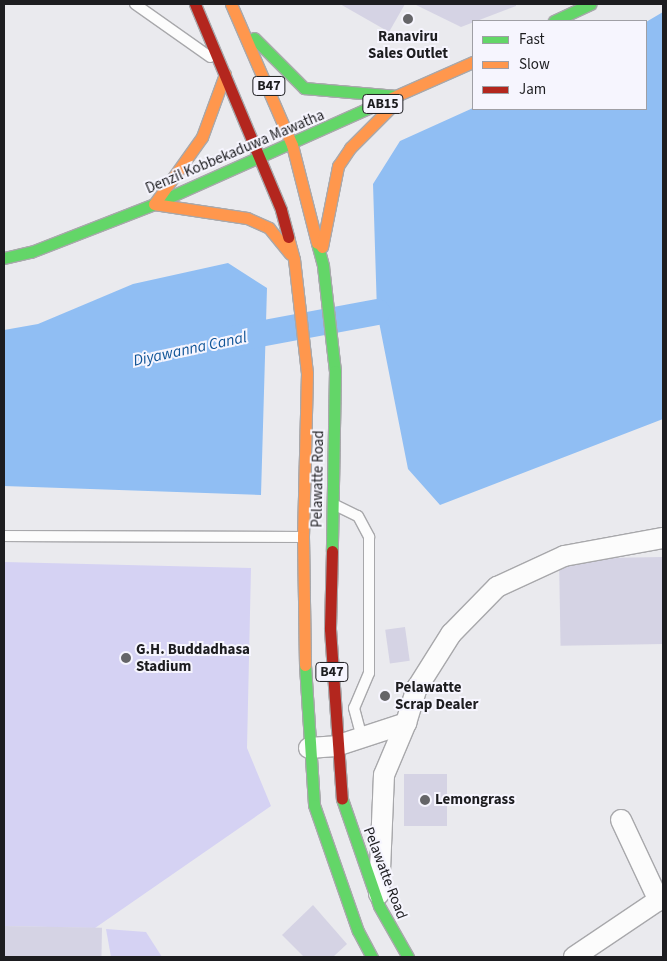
<!DOCTYPE html>
<html>
<head>
<meta charset="utf-8">
<style>
	body { margin:0 }
	#map { position:relative; width:667px; height:961px; overflow:hidden; background:#eaeaee; font-family:"Source Sans 3",sans-serif }
	div>[style] { position:absolute }
	[style*='--x'] { left:calc(var(--x)*1px); top:calc(var(--y)*1px); width:calc(var(--w)*1px); rotate:calc(var(--a)*1deg) }
	.green>* { inset:0; background:#d5d2f3 }
	.water>* { inset:0; background:#90bef3 }
	.canal>* { height:26px; margin:-13px; padding:0 13px; transform-origin:13px; border-radius:13px; background:#90bef3 }
	.building>* { inset:0; background:#d5d3e4; transform-origin:0 0 }
	.roads { filter:drop-shadow(1px 0 #a8a8ab) drop-shadow(-1px 0 #a8a8ab) drop-shadow(0 1px #a8a8ab) drop-shadow(0 -1px #a8a8ab) }
	.lane>* { height:10px; margin:-5px; padding:0 5px; transform-origin:5px; border-radius:5px; background:#fcfcfc }
	.street>* { height:20px; margin:-10px; padding:0 10px; transform-origin:10px; border-radius:10px; background:#fcfcfc }
	.fast>* { height:11px; margin:-5.5px; padding:0 5.5px; transform-origin:5.5px; border-radius:5.5px; background:#63d668 }
	.slow>* { height:11px; margin:-5.5px; padding:0 5.5px; transform-origin:5.5px; border-radius:5.5px; background:#ff974d }
	.jam>* { height:11px; margin:-5.5px; padding:0 5.5px; transform-origin:5.5px; border-radius:5.5px; background:#b3261e }
	.dots>* { width:14px; height:14px; translate:-50% -50%; box-sizing:border-box; border:2px solid #f6f5fe; border-radius:50% }
	span { translate:-50% -50%; white-space:nowrap; text-align:center; line-height:1.15; -webkit-text-stroke:4px #f6f5fe; paint-order:stroke }
	.shield-label span { padding:1px 4px; background:#f6f5fe; border:1px solid; border-radius:4px; -webkit-text-stroke-width:0 }
	.shield-label { font-size:14px; color:#1d1d20; font-weight:700 }
	.poi-label { font-size:15px; color:#1d1d20; font-weight:700 }
	.left { translate:0 -50%; text-align:left }
	.street-label { font-size:15px; color:#1d1d20 }
	.water-label { font-size:16px; color:#125698; font-style:italic }
	.frame { position:absolute; inset:0; border:5px solid #1d1d20; pointer-events:none }
	.legend { position:absolute; left:472px; top:20px; width:175px; height:90px; box-sizing:border-box; background:#f6f5fe; border:1px solid #9f9fa5; margin:0; padding:6px 9px; list-style:none; font-size:15px; color:#1d1d20 }
	.legend li { display:flex; align-items:center; gap:10px; height:25px }
	.legend b { width:25px; border:1px solid #9f9fa5 }
</style>
</head>
<body>
<div id="map">
	<div class="green">
		<div style="clip-path:polygon(4px 562px,251px 568px,247px 748px,271px 806px,95px 928px,4px 926px)"></div>
		<div style="clip-path:polygon(106px 929px,146px 932px,162px 957px,111px 957px)"></div>
	</div>
	<div class="water">
		<div style="clip-path:polygon(663px 12px,663px 419px,440px 505px,408px 469px,377px 312px,373px 184px,400px 141px,473px 108px,646px 109px,646px 22px)"></div>
		<div style="clip-path:polygon(228px 263px,267px 288px,261px 495px,4px 486px,4px 330px,38px 324px,133px 284px)"></div>
	</div>
	<div class="canal">
		<div style="--x:233;--y:339;--w:147;--a:-10.6"></div>
	</div>
	<div class="building">
		<div style="clip-path:polygon(340px 4px,405px 4px,389px 32px)"></div>
		<div style="clip-path:polygon(414px 4px,516px 4px,516px 6px,461px 27px)"></div>
		<div style="left:662px;top:557px;width:87px;height:103px;rotate:89deg"></div>
		<div style="left:405px;top:627px;width:34px;height:20px;rotate:82deg"></div>
		<div style="left:404px;top:774px;width:43px;height:52px"></div>
		<div style="clip-path:polygon(313px 905px,347px 944px,333px 957px,304px 957px,282px 935px)"></div>
		<div style="left:4px;top:926px;width:98px;height:31px;rotate:1deg"></div>
	</div>
	<div class="roads">
		<div class="lane">
			<div style="--x:135;--y:4;--w:92;--a:35.2"></div>
			<div style="--x:335;--y:505;--w:25;--a:26"></div>
			<div style="--x:358;--y:516;--w:24;--a:62"></div>
			<div style="--x:369;--y:537;--w:136;--a:90"></div>
			<div style="--x:369;--y:673;--w:38;--a:113"></div>
			<div style="--x:354;--y:708;--w:31;--a:75"></div>
			<div style="--x:4;--y:536;--w:298;--a:0.2"></div>
		</div>
		<div class="street">
			<div style="--x:309;--y:748;--w:27;--a:-4"></div>
			<div style="--x:336;--y:746;--w:74;--a:-18.2"></div>
			<div style="--x:406;--y:723;--w:37;--a:-73"></div>
			<div style="--x:417;--y:688;--w:64;--a:-57.8"></div>
			<div style="--x:451;--y:634;--w:66;--a:-45.6"></div>
			<div style="--x:497;--y:587;--w:74;--a:-24.8"></div>
			<div style="--x:564;--y:556;--w:101;--a:-10.3"></div>
			<div style="--x:621;--y:820;--w:89;--a:64.9"></div>
			<div style="--x:379;--y:894;--w:119;--a:-87.6"></div>
			<div style="--x:384;--y:775;--w:56;--a:-67.1"></div>
			<div style="--x:574;--y:957;--w:107;--a:-34"></div>
		</div>
		<div class="fast">
			<div style="--x:554;--y:21;--w:40;--a:-25"></div>
			<div style="--x:254;--y:38;--w:71;--a:45"></div>
			<div style="--x:304;--y:88;--w:93;--a:4.9"></div>
			<div style="--x:317;--y:243;--w:24;--a:75"></div>
			<div style="--x:323;--y:266;--w:106;--a:83.5"></div>
			<div style="--x:335;--y:371;--w:180;--a:91"></div>
			<div style="--x:4;--y:258;--w:28;--a:-13"></div>
			<div style="--x:31;--y:252;--w:132;--a:-21.3"></div>
			<div style="--x:154;--y:204;--w:248;--a:-24.1"></div>
			<div style="--x:305;--y:665;--w:140;--a:86.3"></div>
			<div style="--x:314;--y:805;--w:133;--a:70.8"></div>
			<div style="--x:358;--y:931;--w:30;--a:62"></div>
			<div style="--x:342;--y:799;--w:113;--a:70.9"></div>
			<div style="--x:379;--y:906;--w:59;--a:60.4"></div>
		</div>
		<div class="slow">
			<div style="--x:231;--y:4;--w:154;--a:66.6"></div>
			<div style="--x:292;--y:145;--w:101;--a:75.7"></div>
			<div style="--x:380;--y:103;--w:102;--a:-23.8"></div>
			<div style="--x:155;--y:203;--w:81;--a:-54.5"></div>
			<div style="--x:202;--y:137;--w:67;--a:-69.9"></div>
			<div style="--x:154;--y:204;--w:94;--a:8.6"></div>
			<div style="--x:247;--y:218;--w:24;--a:24"></div>
			<div style="--x:269;--y:228;--w:33;--a:51"></div>
			<div style="--x:288;--y:237;--w:23;--a:75"></div>
			<div style="--x:294;--y:259;--w:115;--a:83.5"></div>
			<div style="--x:307;--y:373;--w:164;--a:91.4"></div>
			<div style="--x:303;--y:537;--w:128;--a:89.1"></div>
			<div style="--x:322;--y:247;--w:83;--a:-78.8"></div>
			<div style="--x:338;--y:166;--w:22;--a:-56"></div>
			<div style="--x:350;--y:148;--w:58;--a:-45"></div>
		</div>
		<div class="jam">
			<div style="--x:195;--y:4;--w:223;--a:67.3"></div>
			<div style="--x:281;--y:210;--w:28;--a:75"></div>
			<div style="--x:332;--y:551;--w:78;--a:91.5"></div>
			<div style="--x:330;--y:629;--w:170;--a:86"></div>
		</div>
	</div>
	<div class="dots">
		<div style="left:408px;top:19px;background:#656568"></div>
		<div style="left:126px;top:658px;background:#656568"></div>
		<div style="left:385px;top:696px;background:#656568"></div>
		<div style="left:425px;top:800px;background:#656568"></div>
	</div>
	<div class="shield-label">
		<span style="left:269px;top:86px">B47</span>
		<span style="left:383px;top:104px">AB15</span>
		<span style="left:332px;top:672px">B47</span>
	</div>
	<div class="poi-label">
		<span style="left:408px;top:45px">Ranaviru<br>Sales Outlet</span>
		<span class="left" style="left:136px;top:658px">G.H. Buddadhasa<br>Stadium</span>
		<span class="left" style="left:395px;top:696px">Pelawatte<br>Scrap Dealer</span>
		<span class="left" style="left:435px;top:800px">Lemongrass</span>
	</div>
	<div class="street-label">
		<span style="left:235px;top:152px;rotate:-23deg">Denzil Kobbekaduwa Mawatha</span>
		<span style="left:318px;top:479px;rotate:-89deg">Pelawatte Road</span>
		<span style="left:385px;top:873px;rotate:69deg">Pelawatte Road</span>
	</div>
	<div class="water-label">
		<span style="left:190px;top:349px;rotate:-12deg">Diyawanna Canal</span>
	</div>
	<div class="frame"></div>
	<ul class="legend">
	<li><b style="height:6px;background:#63d668"></b>Fast</li>
	<li><b style="height:6px;background:#ff974d"></b>Slow</li>
	<li><b style="height:6px;background:#b3261e"></b>Jam</li>
	</ul>
</div>
</body>
</html>
